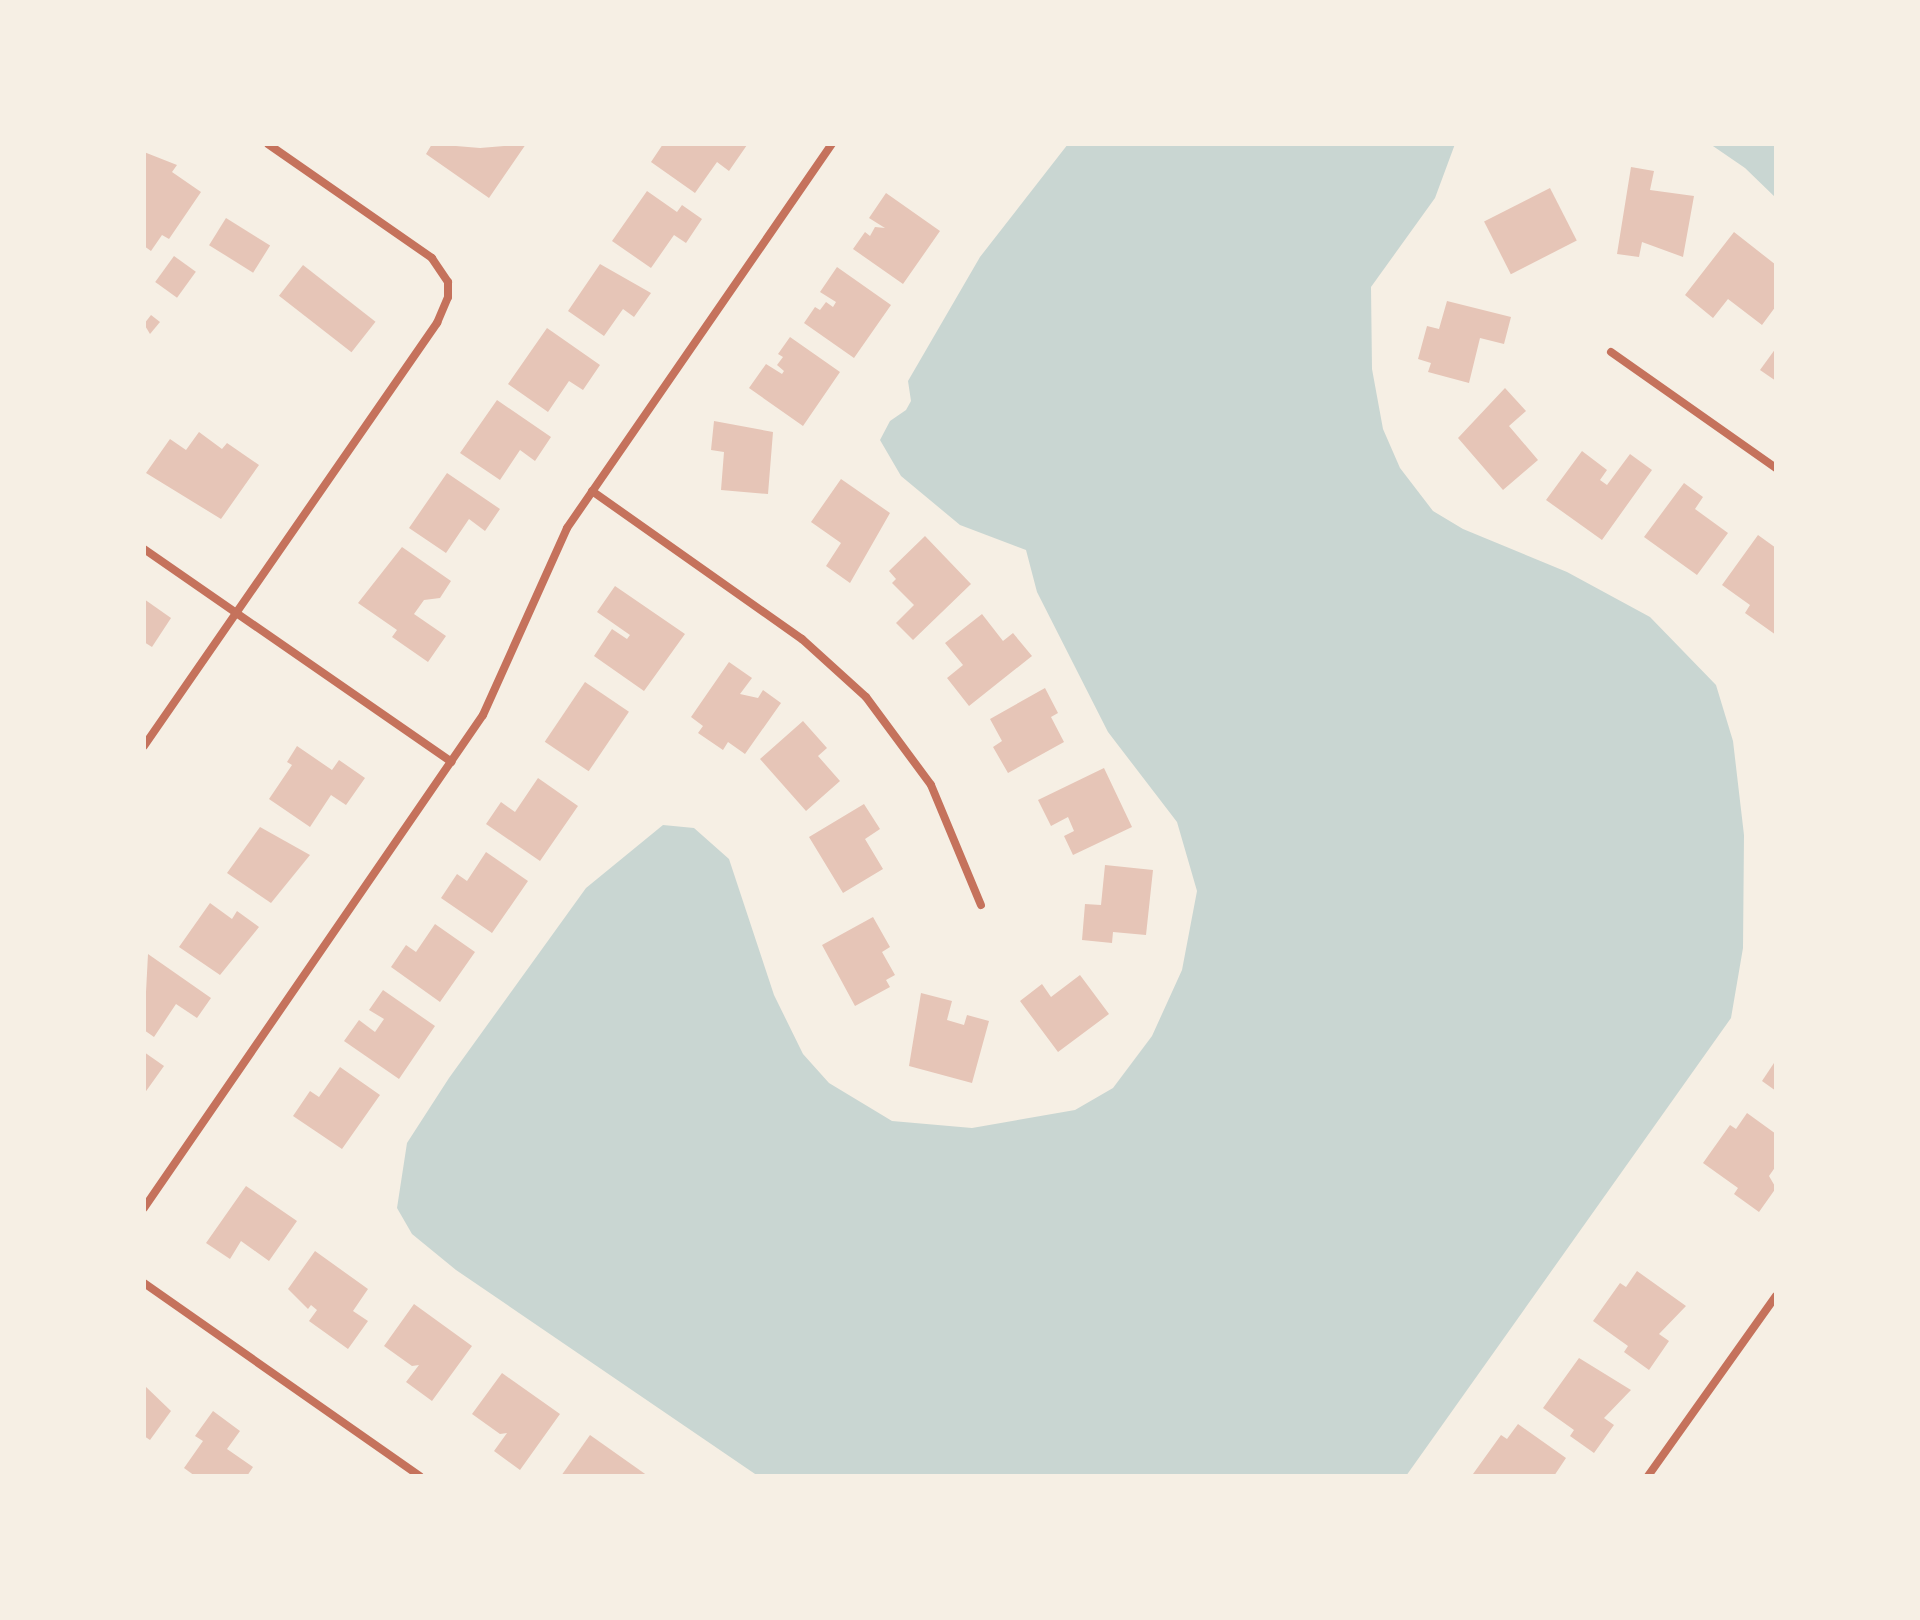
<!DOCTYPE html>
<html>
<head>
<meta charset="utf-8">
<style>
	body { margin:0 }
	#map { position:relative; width:1920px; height:1620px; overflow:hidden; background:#f6efe4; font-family:"Crimson Pro",serif }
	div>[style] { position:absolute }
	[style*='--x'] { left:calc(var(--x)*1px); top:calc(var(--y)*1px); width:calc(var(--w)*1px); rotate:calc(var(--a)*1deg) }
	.water>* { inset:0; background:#c9d6d2 }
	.building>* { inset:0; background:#e6c5b7; transform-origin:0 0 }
	.minor>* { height:8px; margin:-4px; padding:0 4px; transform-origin:4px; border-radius:4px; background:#c5725c }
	span { translate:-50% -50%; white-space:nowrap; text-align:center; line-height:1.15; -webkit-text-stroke:8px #f6efe4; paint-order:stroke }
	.frame { position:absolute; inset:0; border:146px solid #f6efe4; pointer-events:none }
</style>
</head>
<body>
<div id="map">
	<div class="water">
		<div style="clip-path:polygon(1068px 144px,1455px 144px,1435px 198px,1371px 287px,1372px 369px,1383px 429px,1400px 468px,1433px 511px,1463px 529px,1567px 572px,1650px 617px,1716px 685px,1733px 741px,1744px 835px,1743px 948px,1731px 1018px,1406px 1476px,758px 1476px,456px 1270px,412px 1234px,397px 1208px,407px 1143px,449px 1078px,586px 888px,663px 825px,694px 828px,729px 859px,774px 995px,803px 1054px,829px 1083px,892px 1121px,972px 1128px,1075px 1110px,1113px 1088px,1152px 1036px,1182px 970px,1197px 891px,1177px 822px,1108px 732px,1037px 592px,1026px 550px,960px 525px,901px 476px,880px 440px,890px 421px,906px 410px,911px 401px,908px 381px,980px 257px)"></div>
		<div style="clip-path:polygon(1710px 144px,1776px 144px,1776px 198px,1745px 168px)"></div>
	</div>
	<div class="building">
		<div style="clip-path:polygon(432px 144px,480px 148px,526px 144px,489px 198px,426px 154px)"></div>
		<div style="clip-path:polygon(663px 144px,745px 144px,747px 145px,729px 171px,717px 162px,695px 193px,651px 162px)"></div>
		<div style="clip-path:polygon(144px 152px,177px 165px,172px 172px,201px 192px,169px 239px,162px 235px,151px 251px,144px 246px)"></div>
		<div style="clip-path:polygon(1631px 167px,1654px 171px,1650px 190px,1694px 196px,1683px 257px,1642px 242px,1639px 257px,1617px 254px)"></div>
		<div style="left:1550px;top:188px;width:59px;height:74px;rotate:63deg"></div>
		<div style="clip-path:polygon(647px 191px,677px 212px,682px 205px,702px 219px,686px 243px,674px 235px,651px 268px,612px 241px)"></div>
		<div style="clip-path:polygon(886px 193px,940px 231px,903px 284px,853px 249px,865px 232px,870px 236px,875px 227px,885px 228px,869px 218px)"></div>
		<div style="left:226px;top:218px;width:52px;height:32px;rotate:32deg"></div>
		<div style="clip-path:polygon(1734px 232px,1776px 265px,1776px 306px,1762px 325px,1728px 299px,1713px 318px,1685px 295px)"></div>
		<div style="left:174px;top:256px;width:27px;height:32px;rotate:36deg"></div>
		<div style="clip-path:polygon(600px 264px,651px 293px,634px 317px,623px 309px,604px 336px,568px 311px)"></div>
		<div style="left:303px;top:265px;width:92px;height:39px;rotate:38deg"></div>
		<div style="clip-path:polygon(837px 267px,891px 305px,854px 358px,804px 323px,815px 307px,820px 310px,826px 302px,833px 307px,836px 302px,820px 292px)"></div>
		<div style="clip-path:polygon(1447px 301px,1511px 317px,1504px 344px,1480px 338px,1469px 383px,1428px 372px,1431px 363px,1418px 359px,1427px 326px,1439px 329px)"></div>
		<div style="clip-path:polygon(151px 315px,160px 322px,150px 334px,144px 324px)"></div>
		<div style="clip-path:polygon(547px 328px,600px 365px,583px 390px,569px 381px,548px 412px,508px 384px)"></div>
		<div style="clip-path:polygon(790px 337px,840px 372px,803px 426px,749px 388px,766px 364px,782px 374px,784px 371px,777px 365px,783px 357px,778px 354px)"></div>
		<div style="clip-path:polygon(1776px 348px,1776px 381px,1760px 370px)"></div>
		<div style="clip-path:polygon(1505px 388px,1526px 411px,1509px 426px,1538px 460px,1503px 490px,1458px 438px)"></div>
		<div style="clip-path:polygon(497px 400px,551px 437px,535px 461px,520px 450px,500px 480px,460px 453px)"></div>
		<div style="clip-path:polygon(714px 421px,773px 432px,768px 494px,721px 490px,724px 452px,711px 450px)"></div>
		<div style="clip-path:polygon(199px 432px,222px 449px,227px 443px,259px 465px,221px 519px,146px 473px,170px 439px,186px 450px)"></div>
		<div style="clip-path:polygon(1582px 451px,1607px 470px,1600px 480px,1607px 485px,1630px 454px,1652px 470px,1602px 540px,1546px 500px)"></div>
		<div style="clip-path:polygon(447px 473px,500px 509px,485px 531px,469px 519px,446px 553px,409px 528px)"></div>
		<div style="clip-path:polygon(841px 479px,890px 513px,850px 583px,826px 566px,841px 543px,811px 522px)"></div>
		<div style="clip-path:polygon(1684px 483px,1703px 497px,1695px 509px,1728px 533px,1697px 575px,1644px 537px)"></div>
		<div style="clip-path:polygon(1758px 535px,1776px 548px,1776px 635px,1745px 613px,1750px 605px,1722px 585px)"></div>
		<div style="clip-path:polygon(925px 536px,971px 584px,913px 640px,896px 623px,914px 605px,892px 583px,896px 579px,889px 571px)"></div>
		<div style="clip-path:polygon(402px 547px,451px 581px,440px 598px,424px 600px,414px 614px,446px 636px,428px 662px,392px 637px,397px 630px,358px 603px)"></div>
		<div style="clip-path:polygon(615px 586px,685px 634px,644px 691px,594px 656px,612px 629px,627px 639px,630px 635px,597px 612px)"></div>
		<div style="clip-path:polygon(144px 599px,171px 618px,152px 647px,144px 642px)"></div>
		<div style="clip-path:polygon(982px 614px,1003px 641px,1013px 633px,1032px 656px,969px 706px,947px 678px,963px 665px,945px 643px)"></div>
		<div style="clip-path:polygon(729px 662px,752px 678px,740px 694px,758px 698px,763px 690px,781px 703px,745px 754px,728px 742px,723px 750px,698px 733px,703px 726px,691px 717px)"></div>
		<div style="left:585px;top:682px;width:53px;height:72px;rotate:34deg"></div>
		<div style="clip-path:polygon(1045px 688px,1058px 713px,1051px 717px,1064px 742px,1008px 773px,993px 747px,1002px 741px,990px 719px)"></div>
		<div style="clip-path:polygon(803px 721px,827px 748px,818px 756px,840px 781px,806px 811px,760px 759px)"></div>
		<div style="clip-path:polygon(297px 746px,332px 770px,339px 760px,365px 778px,346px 805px,331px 795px,310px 827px,269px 799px,292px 765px,287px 762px)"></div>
		<div style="clip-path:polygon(1104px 768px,1132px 827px,1073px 855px,1064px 836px,1074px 831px,1068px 817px,1051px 826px,1038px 800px)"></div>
		<div style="clip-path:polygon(538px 778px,578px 806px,540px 861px,486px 824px,501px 802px,515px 812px)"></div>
		<div style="clip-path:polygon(864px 804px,880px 829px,865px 839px,883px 869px,843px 893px,809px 837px)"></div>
		<div style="clip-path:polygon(260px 827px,310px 855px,271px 903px,227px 873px)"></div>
		<div style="clip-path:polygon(486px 852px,528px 881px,492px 933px,441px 898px,457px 874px,467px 881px)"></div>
		<div style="clip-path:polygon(1105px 865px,1153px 870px,1146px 935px,1113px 932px,1112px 943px,1082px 940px,1085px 904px,1101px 905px)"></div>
		<div style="clip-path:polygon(210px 903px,232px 919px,237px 911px,259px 927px,220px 975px,179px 947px)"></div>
		<div style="clip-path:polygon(873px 917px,890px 947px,882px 952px,895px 975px,886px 980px,890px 987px,855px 1006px,822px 945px)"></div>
		<div style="clip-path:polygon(435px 924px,475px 952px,440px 1002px,391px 967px,406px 945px,416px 952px)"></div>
		<div style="clip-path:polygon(148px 954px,211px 998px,197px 1018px,176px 1004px,154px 1037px,144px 1030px)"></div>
		<div style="clip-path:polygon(1080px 975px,1109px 1014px,1058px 1052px,1020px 1001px,1042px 984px,1051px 997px)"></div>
		<div style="clip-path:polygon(383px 990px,435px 1026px,399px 1079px,344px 1041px,359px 1020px,375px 1032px,384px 1019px,369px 1010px)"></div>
		<div style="clip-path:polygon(921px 993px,952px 1001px,947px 1020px,964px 1025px,967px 1015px,989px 1021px,972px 1083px,909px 1066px)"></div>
		<div style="clip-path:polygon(144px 1052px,164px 1066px,144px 1094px)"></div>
		<div style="clip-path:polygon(1776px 1060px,1776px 1091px,1762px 1081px)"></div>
		<div style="clip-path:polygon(340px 1067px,380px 1095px,342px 1149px,293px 1116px,310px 1091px,319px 1097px)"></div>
		<div style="clip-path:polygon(1747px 1113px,1776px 1134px,1776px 1166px,1769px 1176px,1776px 1188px,1759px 1212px,1734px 1194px,1738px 1188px,1703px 1163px,1730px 1125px,1736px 1129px)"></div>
		<div style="clip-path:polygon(246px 1186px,297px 1221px,269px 1261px,241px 1241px,230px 1259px,206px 1243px)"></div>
		<div style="clip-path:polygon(315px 1251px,368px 1289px,353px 1311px,368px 1321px,348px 1349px,309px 1321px,317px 1310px,311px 1305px,308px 1309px,288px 1289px)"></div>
		<div style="clip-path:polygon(1637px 1271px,1686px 1306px,1659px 1334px,1669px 1341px,1649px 1370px,1624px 1352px,1628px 1346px,1593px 1321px,1620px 1283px,1626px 1287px)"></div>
		<div style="clip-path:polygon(414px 1304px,472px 1346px,432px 1401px,406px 1382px,419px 1365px,412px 1366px,384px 1346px)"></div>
		<div style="clip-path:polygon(1579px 1358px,1631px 1390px,1604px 1418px,1614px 1425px,1594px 1453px,1570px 1436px,1574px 1430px,1543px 1408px)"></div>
		<div style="clip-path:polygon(502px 1373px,560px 1414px,520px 1470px,494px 1451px,507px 1433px,500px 1434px,472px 1414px)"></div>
		<div style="clip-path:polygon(144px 1385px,171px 1411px,150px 1440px,144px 1436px)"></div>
		<div style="clip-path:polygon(213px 1411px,240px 1431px,227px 1449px,253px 1467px,247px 1476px,195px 1476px,184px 1468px,203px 1441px,195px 1436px)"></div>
		<div style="clip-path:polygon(1518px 1424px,1566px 1458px,1554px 1476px,1473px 1474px,1501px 1435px,1507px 1439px)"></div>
		<div style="clip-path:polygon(590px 1435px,648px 1476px,561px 1476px)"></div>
	</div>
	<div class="minor">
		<div style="--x:1611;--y:352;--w:202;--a:35.1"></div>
		<div style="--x:592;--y:491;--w:257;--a:35.2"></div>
		<div style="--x:802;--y:639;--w:86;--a:42.2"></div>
		<div style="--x:866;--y:697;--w:109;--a:53.5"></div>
		<div style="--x:931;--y:785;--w:130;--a:67.4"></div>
		<div style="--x:144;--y:549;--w:374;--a:34.7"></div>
		<div style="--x:144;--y:746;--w:515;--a:-55.29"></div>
		<div style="--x:437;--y:323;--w:28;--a:-67"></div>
		<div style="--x:448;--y:297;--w:15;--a:-90"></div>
		<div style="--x:448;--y:282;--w:29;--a:-124"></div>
		<div style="--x:432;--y:258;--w:200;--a:-145.2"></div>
		<div style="--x:144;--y:1208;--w:598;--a:-55.49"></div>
		<div style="--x:483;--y:715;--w:205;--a:-65.8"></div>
		<div style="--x:567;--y:528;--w:467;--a:-55.4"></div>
		<div style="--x:144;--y:1283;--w:337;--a:35"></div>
		<div style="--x:1648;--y:1476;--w:221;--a:-54.6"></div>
	</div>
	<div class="frame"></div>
</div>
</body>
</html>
